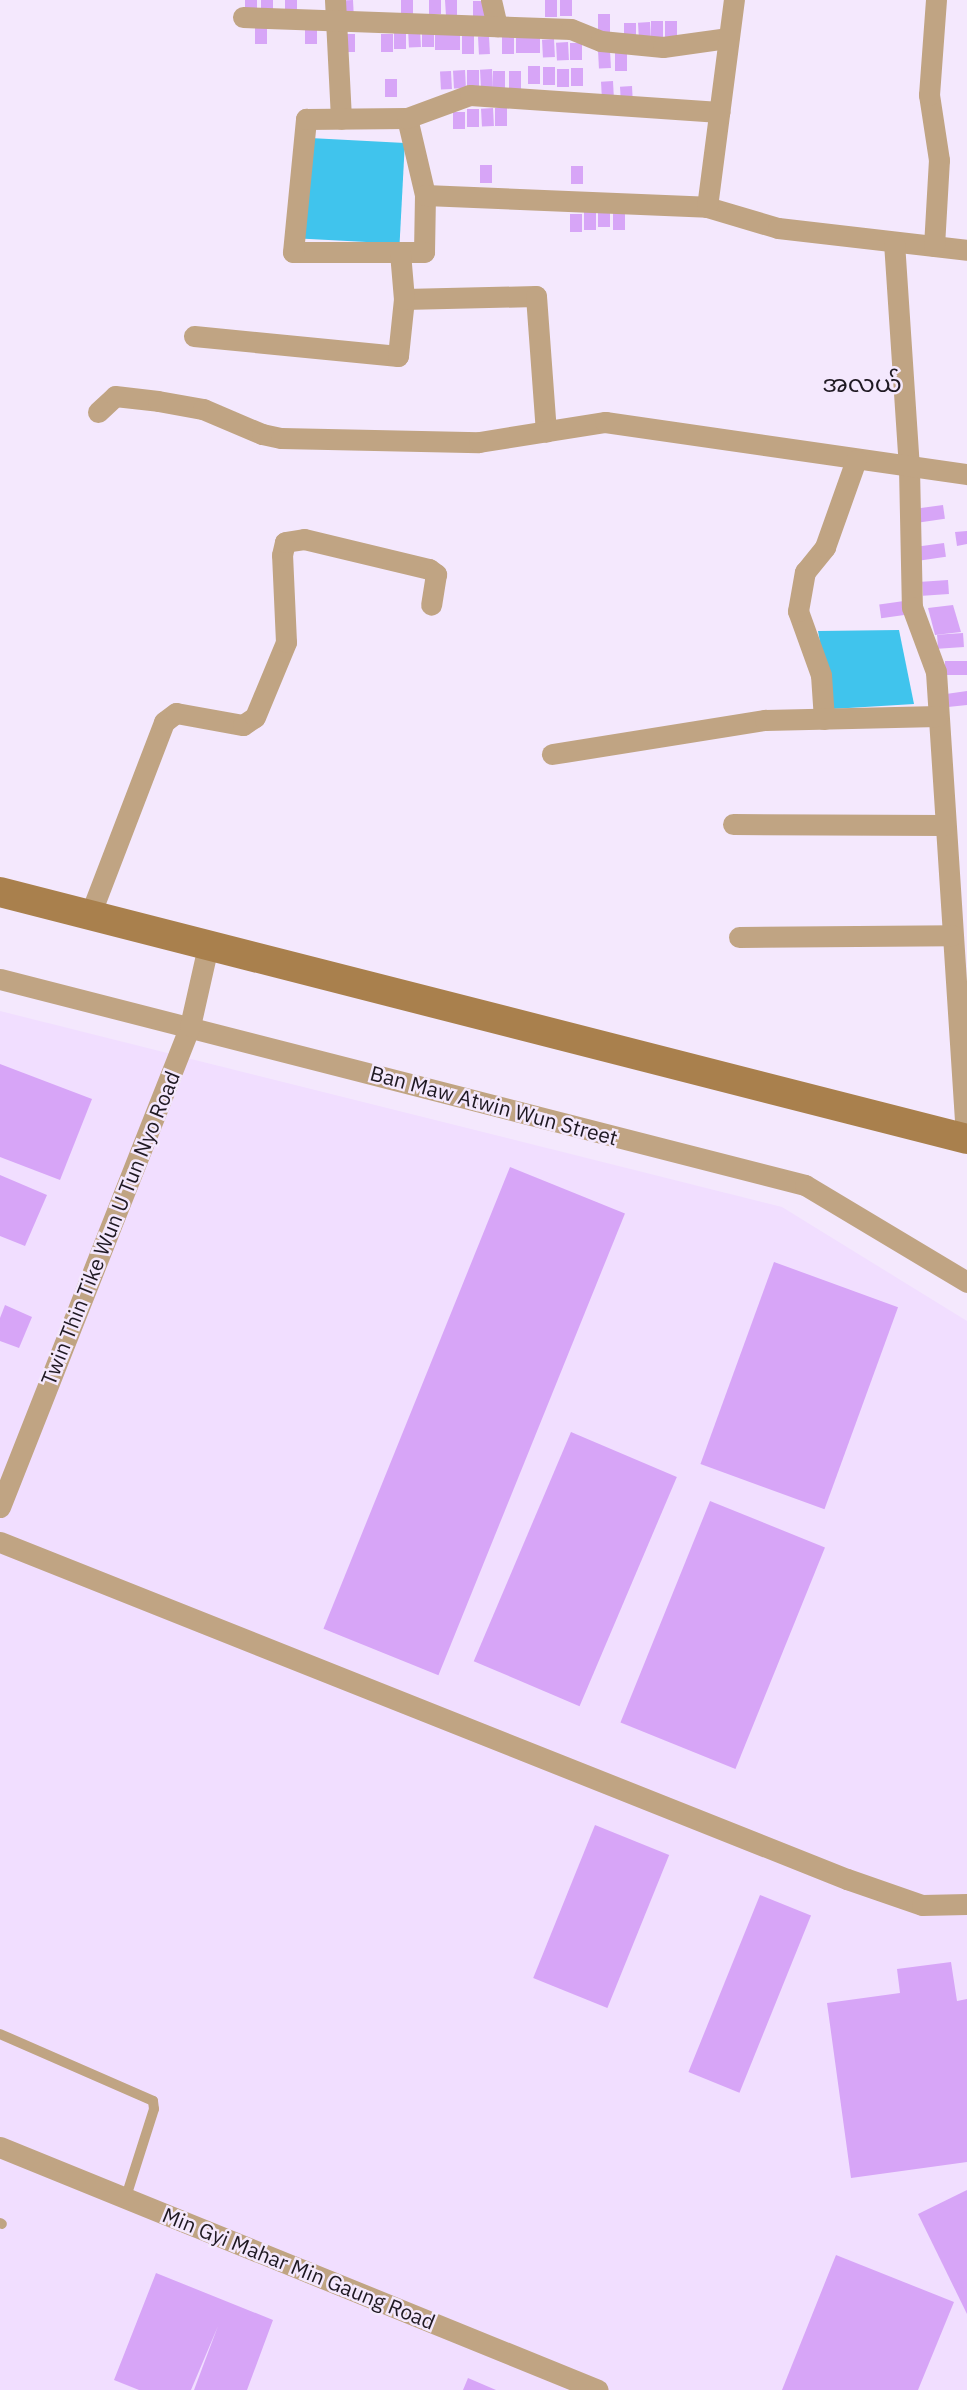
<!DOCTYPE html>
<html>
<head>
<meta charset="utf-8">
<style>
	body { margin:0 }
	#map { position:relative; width:967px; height:2390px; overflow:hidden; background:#f4e8fd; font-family:"IBM Plex Sans","Noto Sans Myanmar",sans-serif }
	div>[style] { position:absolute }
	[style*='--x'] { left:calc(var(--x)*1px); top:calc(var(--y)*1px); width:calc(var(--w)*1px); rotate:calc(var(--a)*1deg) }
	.built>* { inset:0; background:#f1deff }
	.water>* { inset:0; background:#40c4ed; transform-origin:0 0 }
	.building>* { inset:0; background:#d7a5f7; transform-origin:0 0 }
	.service>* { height:10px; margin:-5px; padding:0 5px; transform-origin:5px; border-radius:5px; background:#c0a483 }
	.minor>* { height:21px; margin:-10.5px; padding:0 10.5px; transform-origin:10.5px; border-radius:10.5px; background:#c0a483 }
	.secondary>* { height:30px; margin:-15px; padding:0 15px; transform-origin:15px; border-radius:15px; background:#a9804d }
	span { translate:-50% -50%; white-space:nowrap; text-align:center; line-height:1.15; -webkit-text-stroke:5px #f4e8fd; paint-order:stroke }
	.street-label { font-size:21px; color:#1f1922 }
	.quarter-label { font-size:24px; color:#1f1922 }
</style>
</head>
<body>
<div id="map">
	<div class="built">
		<div style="clip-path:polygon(0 1011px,782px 1207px,967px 1321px,967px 2390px,0 2390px)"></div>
	</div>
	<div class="water">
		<div style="left:310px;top:138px;width:95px;height:101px;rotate:3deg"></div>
		<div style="clip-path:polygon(899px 630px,914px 704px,832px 709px,818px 631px)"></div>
	</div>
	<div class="building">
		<div style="left:245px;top:0;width:12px;height:12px"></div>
		<div style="left:261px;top:0;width:12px;height:15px"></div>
		<div style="left:285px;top:0;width:12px;height:17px"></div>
		<div style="left:353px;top:0;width:18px;height:11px;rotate:87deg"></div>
		<div style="left:401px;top:0;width:12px;height:18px"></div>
		<div style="left:429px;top:0;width:12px;height:14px"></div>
		<div style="clip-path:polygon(445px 0,457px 0,457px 15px,446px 16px)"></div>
		<div style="left:545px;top:0;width:12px;height:17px"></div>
		<div style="left:560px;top:0;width:12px;height:16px"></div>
		<div style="left:485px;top:1px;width:18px;height:12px;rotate:90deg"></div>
		<div style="left:598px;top:14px;width:12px;height:18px"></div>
		<div style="left:651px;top:21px;width:12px;height:18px"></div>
		<div style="left:665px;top:21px;width:12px;height:18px"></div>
		<div style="left:650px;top:22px;width:18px;height:12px;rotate:87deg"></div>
		<div style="left:636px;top:23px;width:18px;height:12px;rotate:90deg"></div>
		<div style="left:255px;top:26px;width:12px;height:18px"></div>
		<div style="left:305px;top:26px;width:12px;height:18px"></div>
		<div style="left:420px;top:29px;width:18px;height:12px;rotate:87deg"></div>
		<div style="left:422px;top:29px;width:12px;height:18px"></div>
		<div style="left:394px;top:31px;width:12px;height:18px"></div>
		<div style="left:435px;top:32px;width:25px;height:18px"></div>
		<div style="left:343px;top:34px;width:12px;height:18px"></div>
		<div style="left:381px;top:34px;width:12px;height:18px"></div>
		<div style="left:462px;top:36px;width:12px;height:18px"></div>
		<div style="left:489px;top:36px;width:18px;height:11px;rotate:87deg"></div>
		<div style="left:502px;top:36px;width:12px;height:18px"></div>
		<div style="left:516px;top:36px;width:24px;height:17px"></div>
		<div style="left:554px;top:39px;width:18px;height:12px;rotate:87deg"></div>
		<div style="left:568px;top:42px;width:18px;height:12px;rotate:87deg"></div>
		<div style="left:570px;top:43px;width:12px;height:17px"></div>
		<div style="left:610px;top:50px;width:18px;height:12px;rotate:87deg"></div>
		<div style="left:615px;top:53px;width:12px;height:18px"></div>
		<div style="left:528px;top:66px;width:12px;height:18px"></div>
		<div style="left:555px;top:67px;width:18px;height:12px;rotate:90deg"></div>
		<div style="left:571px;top:68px;width:12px;height:18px"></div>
		<div style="left:492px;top:69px;width:18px;height:12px;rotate:87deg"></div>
		<div style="left:557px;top:69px;width:12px;height:18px"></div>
		<div style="left:465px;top:70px;width:18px;height:12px;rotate:87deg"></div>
		<div style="left:467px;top:70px;width:12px;height:18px"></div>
		<div style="left:451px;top:71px;width:18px;height:11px;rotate:87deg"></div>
		<div style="left:493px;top:71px;width:12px;height:18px"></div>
		<div style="left:509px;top:71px;width:12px;height:18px"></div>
		<div style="left:397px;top:79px;width:18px;height:12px;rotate:90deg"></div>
		<div style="left:613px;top:81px;width:18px;height:12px;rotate:87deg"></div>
		<div style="left:632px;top:86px;width:18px;height:12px;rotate:87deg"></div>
		<div style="left:493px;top:108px;width:18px;height:12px;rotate:87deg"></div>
		<div style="left:507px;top:108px;width:18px;height:12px;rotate:90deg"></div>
		<div style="left:467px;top:109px;width:12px;height:18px"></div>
		<div style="left:453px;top:112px;width:12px;height:17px"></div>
		<div style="left:480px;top:165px;width:12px;height:18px"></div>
		<div style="left:571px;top:166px;width:12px;height:18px"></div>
		<div style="left:610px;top:209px;width:18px;height:12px;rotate:90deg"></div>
		<div style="left:584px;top:212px;width:12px;height:18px"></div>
		<div style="left:613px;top:212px;width:12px;height:18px"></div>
		<div style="left:570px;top:214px;width:12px;height:18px"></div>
		<div style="left:943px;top:505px;width:14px;height:26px;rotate:82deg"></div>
		<div style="clip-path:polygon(967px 531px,967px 544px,957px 546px,955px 532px)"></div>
		<div style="left:944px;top:543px;width:14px;height:26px;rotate:82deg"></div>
		<div style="left:948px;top:580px;width:14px;height:26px;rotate:86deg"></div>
		<div style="left:904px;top:601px;width:14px;height:25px;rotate:82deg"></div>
		<div style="clip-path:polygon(953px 605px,961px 632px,935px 635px,928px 608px)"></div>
		<div style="left:963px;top:633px;width:14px;height:26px;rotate:86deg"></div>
		<div style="left:967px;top:661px;width:14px;height:22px;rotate:90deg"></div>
		<div style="clip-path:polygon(967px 691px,967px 705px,948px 707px,946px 694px)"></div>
		<div style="clip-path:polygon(0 1064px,92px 1099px,60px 1180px,0 1157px)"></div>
		<div style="left:510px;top:1167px;width:124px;height:498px;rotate:22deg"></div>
		<div style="clip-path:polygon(0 1175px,47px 1195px,25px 1246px,0 1236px)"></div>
		<div style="left:774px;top:1262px;width:132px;height:215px;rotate:20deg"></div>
		<div style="clip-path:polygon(5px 1305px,32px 1317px,19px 1348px,0 1341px,0 1318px)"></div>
		<div style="left:571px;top:1432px;width:115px;height:249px;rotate:23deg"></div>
		<div style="left:710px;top:1501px;width:124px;height:239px;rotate:22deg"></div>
		<div style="left:595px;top:1825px;width:80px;height:165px;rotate:22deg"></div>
		<div style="left:760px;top:1895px;width:55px;height:191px;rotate:22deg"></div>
		<div style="clip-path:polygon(951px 1962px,957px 2001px,967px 1999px,967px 2162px,851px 2178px,827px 2003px,900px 1993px,897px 1969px)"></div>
		<div style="clip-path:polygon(967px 2190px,967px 2314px,918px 2214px)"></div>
		<div style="clip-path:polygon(836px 2255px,954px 2302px,918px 2390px,782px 2390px)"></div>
		<div style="clip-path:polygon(156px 2273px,273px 2320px,247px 2390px,194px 2390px,218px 2326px,191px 2390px,139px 2390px,114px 2380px)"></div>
		<div style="clip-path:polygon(468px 2378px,496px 2390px,463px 2390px)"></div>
	</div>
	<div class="service">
		<div style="--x:0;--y:2034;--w:167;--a:23.6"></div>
		<div style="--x:153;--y:2101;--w:8;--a:83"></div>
		<div style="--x:154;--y:2109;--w:92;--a:107.7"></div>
		<div style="--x:0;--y:2223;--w:2;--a:27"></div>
	</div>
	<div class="minor">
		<div style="--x:335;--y:0;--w:119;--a:87.1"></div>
		<div style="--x:491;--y:0;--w:27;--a:77"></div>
		<div style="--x:243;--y:17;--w:328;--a:2.1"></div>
		<div style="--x:571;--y:29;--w:32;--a:22"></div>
		<div style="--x:601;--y:41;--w:62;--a:5.5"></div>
		<div style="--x:663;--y:47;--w:66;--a:-7.9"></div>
		<div style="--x:407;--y:118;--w:79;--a:76.8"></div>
		<div style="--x:425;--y:195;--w:57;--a:91"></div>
		<div style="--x:424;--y:252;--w:131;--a:180"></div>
		<div style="--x:293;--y:252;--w:134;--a:-84.4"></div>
		<div style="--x:306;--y:119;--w:101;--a:-0.6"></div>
		<div style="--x:407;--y:118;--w:67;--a:-20.1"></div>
		<div style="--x:470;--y:95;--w:250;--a:3.9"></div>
		<div style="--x:425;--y:195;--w:282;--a:2.4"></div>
		<div style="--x:707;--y:207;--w:74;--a:16.5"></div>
		<div style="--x:778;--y:228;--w:190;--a:6.6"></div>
		<div style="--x:707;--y:207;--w:209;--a:-82.6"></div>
		<div style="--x:894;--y:242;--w:226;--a:86.2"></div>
		<div style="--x:909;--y:468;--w:139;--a:88.8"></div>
		<div style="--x:912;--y:607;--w:69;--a:69.7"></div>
		<div style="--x:936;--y:672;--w:467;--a:86.3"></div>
		<div style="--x:934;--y:246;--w:86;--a:-86.7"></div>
		<div style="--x:939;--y:160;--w:66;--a:-98.7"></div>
		<div style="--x:929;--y:95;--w:95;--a:-85.8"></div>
		<div style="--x:404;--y:299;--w:132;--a:-1.3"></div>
		<div style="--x:536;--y:296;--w:136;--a:85.8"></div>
		<div style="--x:194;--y:336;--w:205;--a:5.6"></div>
		<div style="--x:398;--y:356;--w:57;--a:-84"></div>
		<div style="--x:404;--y:299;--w:47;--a:-94.9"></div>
		<div style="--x:98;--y:412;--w:23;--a:-43"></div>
		<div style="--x:115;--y:396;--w:43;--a:6.6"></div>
		<div style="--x:158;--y:401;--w:46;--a:10.1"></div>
		<div style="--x:203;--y:409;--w:64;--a:23"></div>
		<div style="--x:262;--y:434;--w:19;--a:12"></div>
		<div style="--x:281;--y:438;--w:198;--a:1.2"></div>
		<div style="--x:479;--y:442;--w:128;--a:-9"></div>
		<div style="--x:605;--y:422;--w:366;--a:8.2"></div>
		<div style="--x:824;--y:719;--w:44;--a:-93.9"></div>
		<div style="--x:821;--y:675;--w:68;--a:-109.8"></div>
		<div style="--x:798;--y:611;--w:40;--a:-80"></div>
		<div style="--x:805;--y:572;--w:32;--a:-51"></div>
		<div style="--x:825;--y:547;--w:92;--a:-70.4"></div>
		<div style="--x:552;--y:754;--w:216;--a:-9.1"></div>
		<div style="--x:765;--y:720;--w:173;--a:-1.3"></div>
		<div style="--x:733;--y:824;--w:211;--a:0.3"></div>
		<div style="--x:90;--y:915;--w:207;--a:-69"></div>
		<div style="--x:164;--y:722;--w:15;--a:-37"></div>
		<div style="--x:176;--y:713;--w:68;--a:10.2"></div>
		<div style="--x:243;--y:725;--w:14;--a:-34"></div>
		<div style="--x:255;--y:717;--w:81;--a:-67.5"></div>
		<div style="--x:286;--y:642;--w:87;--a:-92.6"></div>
		<div style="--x:282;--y:555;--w:13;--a:-77"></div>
		<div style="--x:285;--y:542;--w:19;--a:-9"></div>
		<div style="--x:304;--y:539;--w:129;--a:13.5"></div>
		<div style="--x:429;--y:569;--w:9;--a:36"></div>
		<div style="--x:436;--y:574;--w:31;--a:99"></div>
		<div style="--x:739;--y:937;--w:213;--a:-0.5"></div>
		<div style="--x:0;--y:979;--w:831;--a:14.35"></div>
		<div style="--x:805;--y:1185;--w:189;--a:30.9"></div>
		<div style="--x:0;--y:1507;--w:517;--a:-68.45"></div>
		<div style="--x:190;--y:1026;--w:82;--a:-77.3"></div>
		<div style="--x:0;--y:1542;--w:912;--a:21.7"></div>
		<div style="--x:847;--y:1879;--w:79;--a:19.1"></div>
		<div style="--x:922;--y:1905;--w:45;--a:-1.3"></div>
		<div style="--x:0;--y:2147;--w:645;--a:22.11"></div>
	</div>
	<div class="secondary">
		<div style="--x:0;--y:892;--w:998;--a:14.33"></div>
	</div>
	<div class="street-label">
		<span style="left:494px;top:1105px;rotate:15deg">Ban Maw Atwin Wun Street</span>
		<span style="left:110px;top:1228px;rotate:-68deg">Twin Thin Tike Wun U Tun Nyo Road</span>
		<span style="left:299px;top:2268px;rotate:22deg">Min Gyi Mahar Min Gaung Road</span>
	</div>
	<div class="quarter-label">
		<span style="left:862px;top:384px">အလယ်</span>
	</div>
</div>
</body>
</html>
